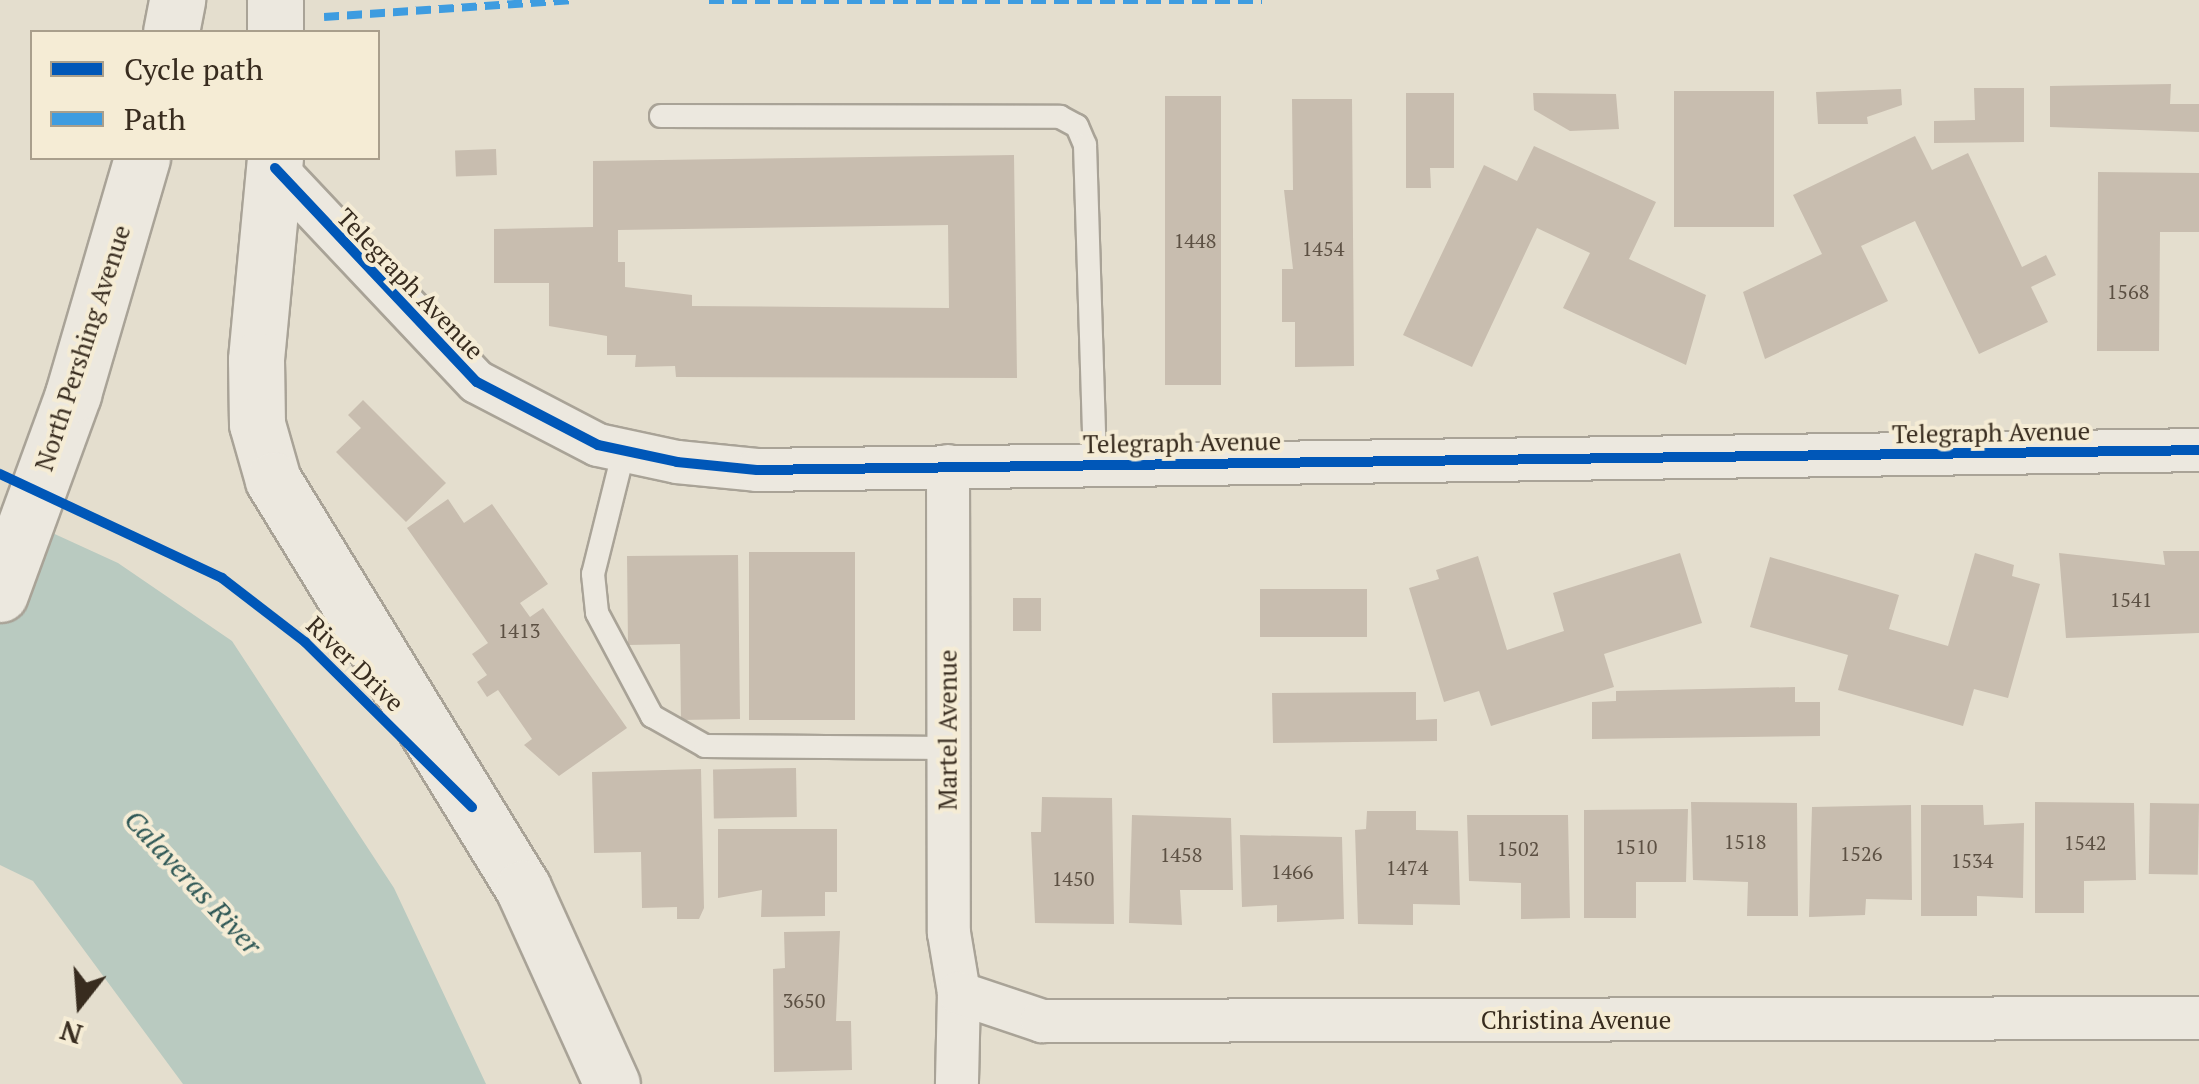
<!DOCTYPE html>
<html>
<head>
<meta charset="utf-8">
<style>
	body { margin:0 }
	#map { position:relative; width:2199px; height:1084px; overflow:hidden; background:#e4dece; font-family:"PT Serif",serif }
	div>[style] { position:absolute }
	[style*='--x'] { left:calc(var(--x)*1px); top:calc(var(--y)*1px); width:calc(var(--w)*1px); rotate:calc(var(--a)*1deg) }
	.water>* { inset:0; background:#b9cac0 }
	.building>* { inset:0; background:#c8bdaf; transform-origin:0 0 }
	.roads { filter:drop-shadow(2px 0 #a9a397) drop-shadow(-2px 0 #a9a397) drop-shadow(0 2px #a9a397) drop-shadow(0 -2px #a9a397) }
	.lane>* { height:22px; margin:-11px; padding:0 11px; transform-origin:11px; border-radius:11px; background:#ece8df }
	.street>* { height:42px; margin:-21px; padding:0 21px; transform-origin:21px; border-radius:21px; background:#ece8df }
	.secondary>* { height:55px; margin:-27.5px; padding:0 27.5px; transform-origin:27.5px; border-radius:27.5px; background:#ece8df }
	.quiet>* { height:8px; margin-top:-4px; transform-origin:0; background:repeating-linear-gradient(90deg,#3e9ce0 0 15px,transparent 0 23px) }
	.cycleway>* { height:10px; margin:-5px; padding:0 5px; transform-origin:5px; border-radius:5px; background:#0057b8 }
	span { translate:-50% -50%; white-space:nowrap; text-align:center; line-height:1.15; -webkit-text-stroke:8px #f5ecd5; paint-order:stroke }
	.number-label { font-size:20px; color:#5c5043 }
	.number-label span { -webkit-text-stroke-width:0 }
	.street-label { font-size:25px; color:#382c1f }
	.water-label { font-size:28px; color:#2f5856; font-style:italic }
	.legend { position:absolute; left:30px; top:30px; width:350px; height:130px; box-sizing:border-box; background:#f5ecd5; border:2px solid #a99f8c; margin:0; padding:12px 18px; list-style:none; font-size:30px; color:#382c1f }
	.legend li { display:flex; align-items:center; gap:20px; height:50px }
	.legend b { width:50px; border:2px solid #a99f8c }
	.north { position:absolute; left:30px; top:954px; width:100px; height:100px; -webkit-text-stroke:8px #f5ecd5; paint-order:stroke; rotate:197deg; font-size:28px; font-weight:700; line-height:40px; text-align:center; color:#382c1f }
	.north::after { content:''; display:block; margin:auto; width:35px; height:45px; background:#382c1f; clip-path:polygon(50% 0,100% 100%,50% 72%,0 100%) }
</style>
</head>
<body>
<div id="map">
	<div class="water">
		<div style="clip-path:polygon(0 509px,118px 563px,232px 641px,394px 888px,486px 1084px,183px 1084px,33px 881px,0 865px)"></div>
	</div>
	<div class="building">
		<div style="clip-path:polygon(2171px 84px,2170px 104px,2199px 104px,2199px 132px,2050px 127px,2050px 86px)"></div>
		<div style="clip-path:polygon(1974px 88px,2024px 88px,2024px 142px,1934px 143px,1934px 121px,1975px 120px)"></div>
		<div style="clip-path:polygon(1901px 89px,1902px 105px,1867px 117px,1868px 124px,1818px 124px,1816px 92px)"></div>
		<div style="left:1674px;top:91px;width:100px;height:136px"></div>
		<div style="clip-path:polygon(1406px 93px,1454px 93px,1454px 168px,1430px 168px,1431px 188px,1406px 188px)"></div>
		<div style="clip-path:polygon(1533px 93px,1616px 94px,1619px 129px,1570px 131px,1534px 110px)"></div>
		<div style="left:1165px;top:96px;width:56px;height:289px"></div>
		<div style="clip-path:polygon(1292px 99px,1352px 99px,1354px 366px,1295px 367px,1295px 322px,1282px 322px,1282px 269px,1293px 269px,1284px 190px,1293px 190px)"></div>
		<div style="clip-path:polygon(1915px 136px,1932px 170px,1968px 153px,2022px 267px,2046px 255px,2056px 275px,2031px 287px,2048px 322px,1979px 354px,1915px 221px,1861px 246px,1888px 301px,1765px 359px,1743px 292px,1822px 254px,1793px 195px)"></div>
		<div style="clip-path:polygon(1534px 146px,1656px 202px,1629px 259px,1706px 295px,1686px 365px,1563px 308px,1590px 253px,1537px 228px,1472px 367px,1403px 335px,1484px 165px,1517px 181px)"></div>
		<div style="left:496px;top:149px;width:26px;height:41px;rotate:88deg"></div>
		<div style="clip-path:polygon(evenodd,1014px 155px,1017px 378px,676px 377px,675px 366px,635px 367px,636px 355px,607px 355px,607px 336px,549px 326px,549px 283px,494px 283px,494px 229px,593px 227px,593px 161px,1014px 155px,948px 225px,949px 308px,692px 306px,692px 295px,625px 287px,625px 262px,618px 262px,618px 230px,948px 225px)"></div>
		<div style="clip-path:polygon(2098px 172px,2199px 173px,2199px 232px,2160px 232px,2159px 351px,2097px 351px)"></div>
		<div style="clip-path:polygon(363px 400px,446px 483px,406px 522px,336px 452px,361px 428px,348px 415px)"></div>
		<div style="clip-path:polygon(448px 499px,464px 523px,492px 504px,548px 584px,520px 603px,530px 617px,543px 608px,627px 728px,559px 776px,524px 745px,532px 739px,498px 690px,487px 697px,477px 682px,487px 675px,472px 654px,488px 643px,407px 528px)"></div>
		<div style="clip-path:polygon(2163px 551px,2199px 551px,2199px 633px,2066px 638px,2059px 553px,2165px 565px)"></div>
		<div style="left:855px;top:552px;width:168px;height:106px;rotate:90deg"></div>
		<div style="clip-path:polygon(1680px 553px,1702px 623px,1604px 654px,1614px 687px,1491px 726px,1479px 691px,1444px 702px,1409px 588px,1439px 579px,1436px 570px,1478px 556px,1507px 650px,1564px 631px,1553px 593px)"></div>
		<div style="clip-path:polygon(1975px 553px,2014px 565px,2012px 576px,2040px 584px,2008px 698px,1974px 689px,1963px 726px,1838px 690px,1848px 655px,1750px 627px,1770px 557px,1899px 595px,1889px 629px,1948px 646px)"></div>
		<div style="clip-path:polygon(738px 555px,740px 719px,681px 720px,680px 644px,628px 645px,627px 556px)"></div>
		<div style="left:1367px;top:589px;width:48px;height:107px;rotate:90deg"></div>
		<div style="left:1013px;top:598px;width:28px;height:33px"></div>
		<div style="clip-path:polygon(1795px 687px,1795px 702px,1820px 702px,1820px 736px,1592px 739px,1592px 702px,1616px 701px,1616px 691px)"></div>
		<div style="clip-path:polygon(1416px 692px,1416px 720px,1437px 719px,1437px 741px,1273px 743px,1272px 693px)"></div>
		<div style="left:796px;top:768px;width:49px;height:83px;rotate:89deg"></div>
		<div style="clip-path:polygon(701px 769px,704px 908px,699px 919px,677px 919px,677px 907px,642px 908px,641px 852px,594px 853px,592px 772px)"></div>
		<div style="clip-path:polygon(1042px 797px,1112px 798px,1114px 924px,1035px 923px,1031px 832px,1041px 832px)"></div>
		<div style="clip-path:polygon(1691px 802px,1797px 803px,1798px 916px,1747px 916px,1748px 882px,1693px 880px)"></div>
		<div style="clip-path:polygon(2035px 802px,2134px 803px,2136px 880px,2084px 881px,2084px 913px,2035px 913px)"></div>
		<div style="left:2150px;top:803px;width:49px;height:71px;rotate:1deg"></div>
		<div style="clip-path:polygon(1911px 805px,1912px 900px,1866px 899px,1865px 915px,1809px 917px,1812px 807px)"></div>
		<div style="clip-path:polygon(1921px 805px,1983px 805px,1984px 825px,2024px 823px,2023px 898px,1977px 896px,1977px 916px,1921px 916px)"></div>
		<div style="clip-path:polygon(1688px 809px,1686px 882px,1636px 882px,1636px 918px,1584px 918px,1584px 810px)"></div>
		<div style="clip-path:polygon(1367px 811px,1416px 811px,1416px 830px,1458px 831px,1460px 905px,1413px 904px,1413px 925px,1358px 924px,1355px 830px,1366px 829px)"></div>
		<div style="clip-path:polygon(1132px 815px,1231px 818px,1233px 890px,1180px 890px,1182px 925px,1129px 923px)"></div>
		<div style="clip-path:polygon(1467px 815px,1568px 815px,1570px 918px,1521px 919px,1521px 883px,1469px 881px)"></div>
		<div style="clip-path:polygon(718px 829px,837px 829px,837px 892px,825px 892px,825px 916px,761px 917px,762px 890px,718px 898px)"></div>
		<div style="clip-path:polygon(1240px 835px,1342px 837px,1344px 919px,1277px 922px,1277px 905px,1242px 907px)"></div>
		<div style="clip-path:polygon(840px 931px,836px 1021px,851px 1021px,852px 1070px,774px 1072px,773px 969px,785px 968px,784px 932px)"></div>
	</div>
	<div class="roads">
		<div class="lane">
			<div style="--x:661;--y:116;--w:399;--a:0.1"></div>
			<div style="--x:1060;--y:117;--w:19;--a:28"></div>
			<div style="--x:1077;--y:126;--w:21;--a:67"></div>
			<div style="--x:1085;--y:145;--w:320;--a:88.2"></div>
			<div style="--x:624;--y:450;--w:128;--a:104"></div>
			<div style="--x:593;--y:574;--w:39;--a:84"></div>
			<div style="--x:597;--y:613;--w:117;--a:61.9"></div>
			<div style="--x:652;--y:716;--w:61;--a:29.5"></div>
			<div style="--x:705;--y:746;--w:243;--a:0.5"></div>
		</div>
		<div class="street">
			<div style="--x:275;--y:168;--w:294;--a:46.7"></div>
			<div style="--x:477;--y:382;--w:136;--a:27.5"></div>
			<div style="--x:598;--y:445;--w:81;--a:12.1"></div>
			<div style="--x:677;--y:462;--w:80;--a:5.7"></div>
			<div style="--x:757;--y:470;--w:1442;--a:-0.79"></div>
			<div style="--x:948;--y:466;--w:467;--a:89.9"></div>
			<div style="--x:949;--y:933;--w:61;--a:80.5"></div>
			<div style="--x:959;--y:993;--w:91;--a:91.3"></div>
			<div style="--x:959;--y:993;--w:88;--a:18.6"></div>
			<div style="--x:1042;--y:1021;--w:1157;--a:-0.15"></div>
		</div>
		<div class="secondary">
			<div style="--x:275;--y:0;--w:32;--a:90"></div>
			<div style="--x:171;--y:32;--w:33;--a:-79"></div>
			<div style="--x:275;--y:158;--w:203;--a:95.4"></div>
			<div style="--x:256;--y:360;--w:64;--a:89.1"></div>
			<div style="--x:257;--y:424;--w:58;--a:74.1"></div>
			<div style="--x:273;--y:480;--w:479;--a:58.5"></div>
			<div style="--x:523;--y:888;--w:215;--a:65.6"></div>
			<div style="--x:0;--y:594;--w:213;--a:-69.9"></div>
			<div style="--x:73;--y:394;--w:246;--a:-73.7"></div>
		</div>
	</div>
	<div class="quiet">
		<div style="--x:709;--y:0;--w:553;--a:0"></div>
		<div style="--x:324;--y:17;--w:250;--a:-3.9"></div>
	</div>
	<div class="cycleway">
		<div style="--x:275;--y:168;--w:294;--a:46.7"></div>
		<div style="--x:477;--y:382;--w:136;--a:27.5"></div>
		<div style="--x:598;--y:445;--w:81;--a:12.1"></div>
		<div style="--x:677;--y:462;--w:80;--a:5.7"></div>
		<div style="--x:757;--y:470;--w:1442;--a:-0.79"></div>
		<div style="--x:0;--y:474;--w:245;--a:25.1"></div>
		<div style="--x:222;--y:578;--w:105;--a:37.6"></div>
		<div style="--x:305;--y:642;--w:235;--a:44.7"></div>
	</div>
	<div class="number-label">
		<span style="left:1195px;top:240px">1448</span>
		<span style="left:1323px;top:248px">1454</span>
		<span style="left:2128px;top:291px">1568</span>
		<span style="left:2131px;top:599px">1541</span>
		<span style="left:519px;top:630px">1413</span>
		<span style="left:1745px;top:841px">1518</span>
		<span style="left:2085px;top:842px">1542</span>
		<span style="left:1636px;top:846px">1510</span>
		<span style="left:1518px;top:848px">1502</span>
		<span style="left:1861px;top:853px">1526</span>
		<span style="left:1181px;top:854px">1458</span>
		<span style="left:1972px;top:860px">1534</span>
		<span style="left:1407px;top:867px">1474</span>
		<span style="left:1292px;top:871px">1466</span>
		<span style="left:1073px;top:878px">1450</span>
		<span style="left:804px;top:1000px">3650</span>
	</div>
	<div class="street-label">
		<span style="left:410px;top:284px;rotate:46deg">Telegraph Avenue</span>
		<span style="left:83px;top:348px;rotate:-72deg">North Pershing Avenue</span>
		<span style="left:1991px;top:433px;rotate:-1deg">Telegraph Avenue</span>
		<span style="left:1182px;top:443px;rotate:-1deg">Telegraph Avenue</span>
		<span style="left:355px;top:664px;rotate:44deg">River Drive</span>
		<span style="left:948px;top:730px;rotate:-90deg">Martel Avenue</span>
		<span style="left:1576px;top:1020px">Christina Avenue</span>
	</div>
	<div class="water-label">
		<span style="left:193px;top:882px;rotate:47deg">Calaveras River</span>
	</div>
	<ul class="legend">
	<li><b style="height:12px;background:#0057b8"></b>Cycle path</li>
	<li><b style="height:12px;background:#3e9ce0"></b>Path</li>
	</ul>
	<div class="north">N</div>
</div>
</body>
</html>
